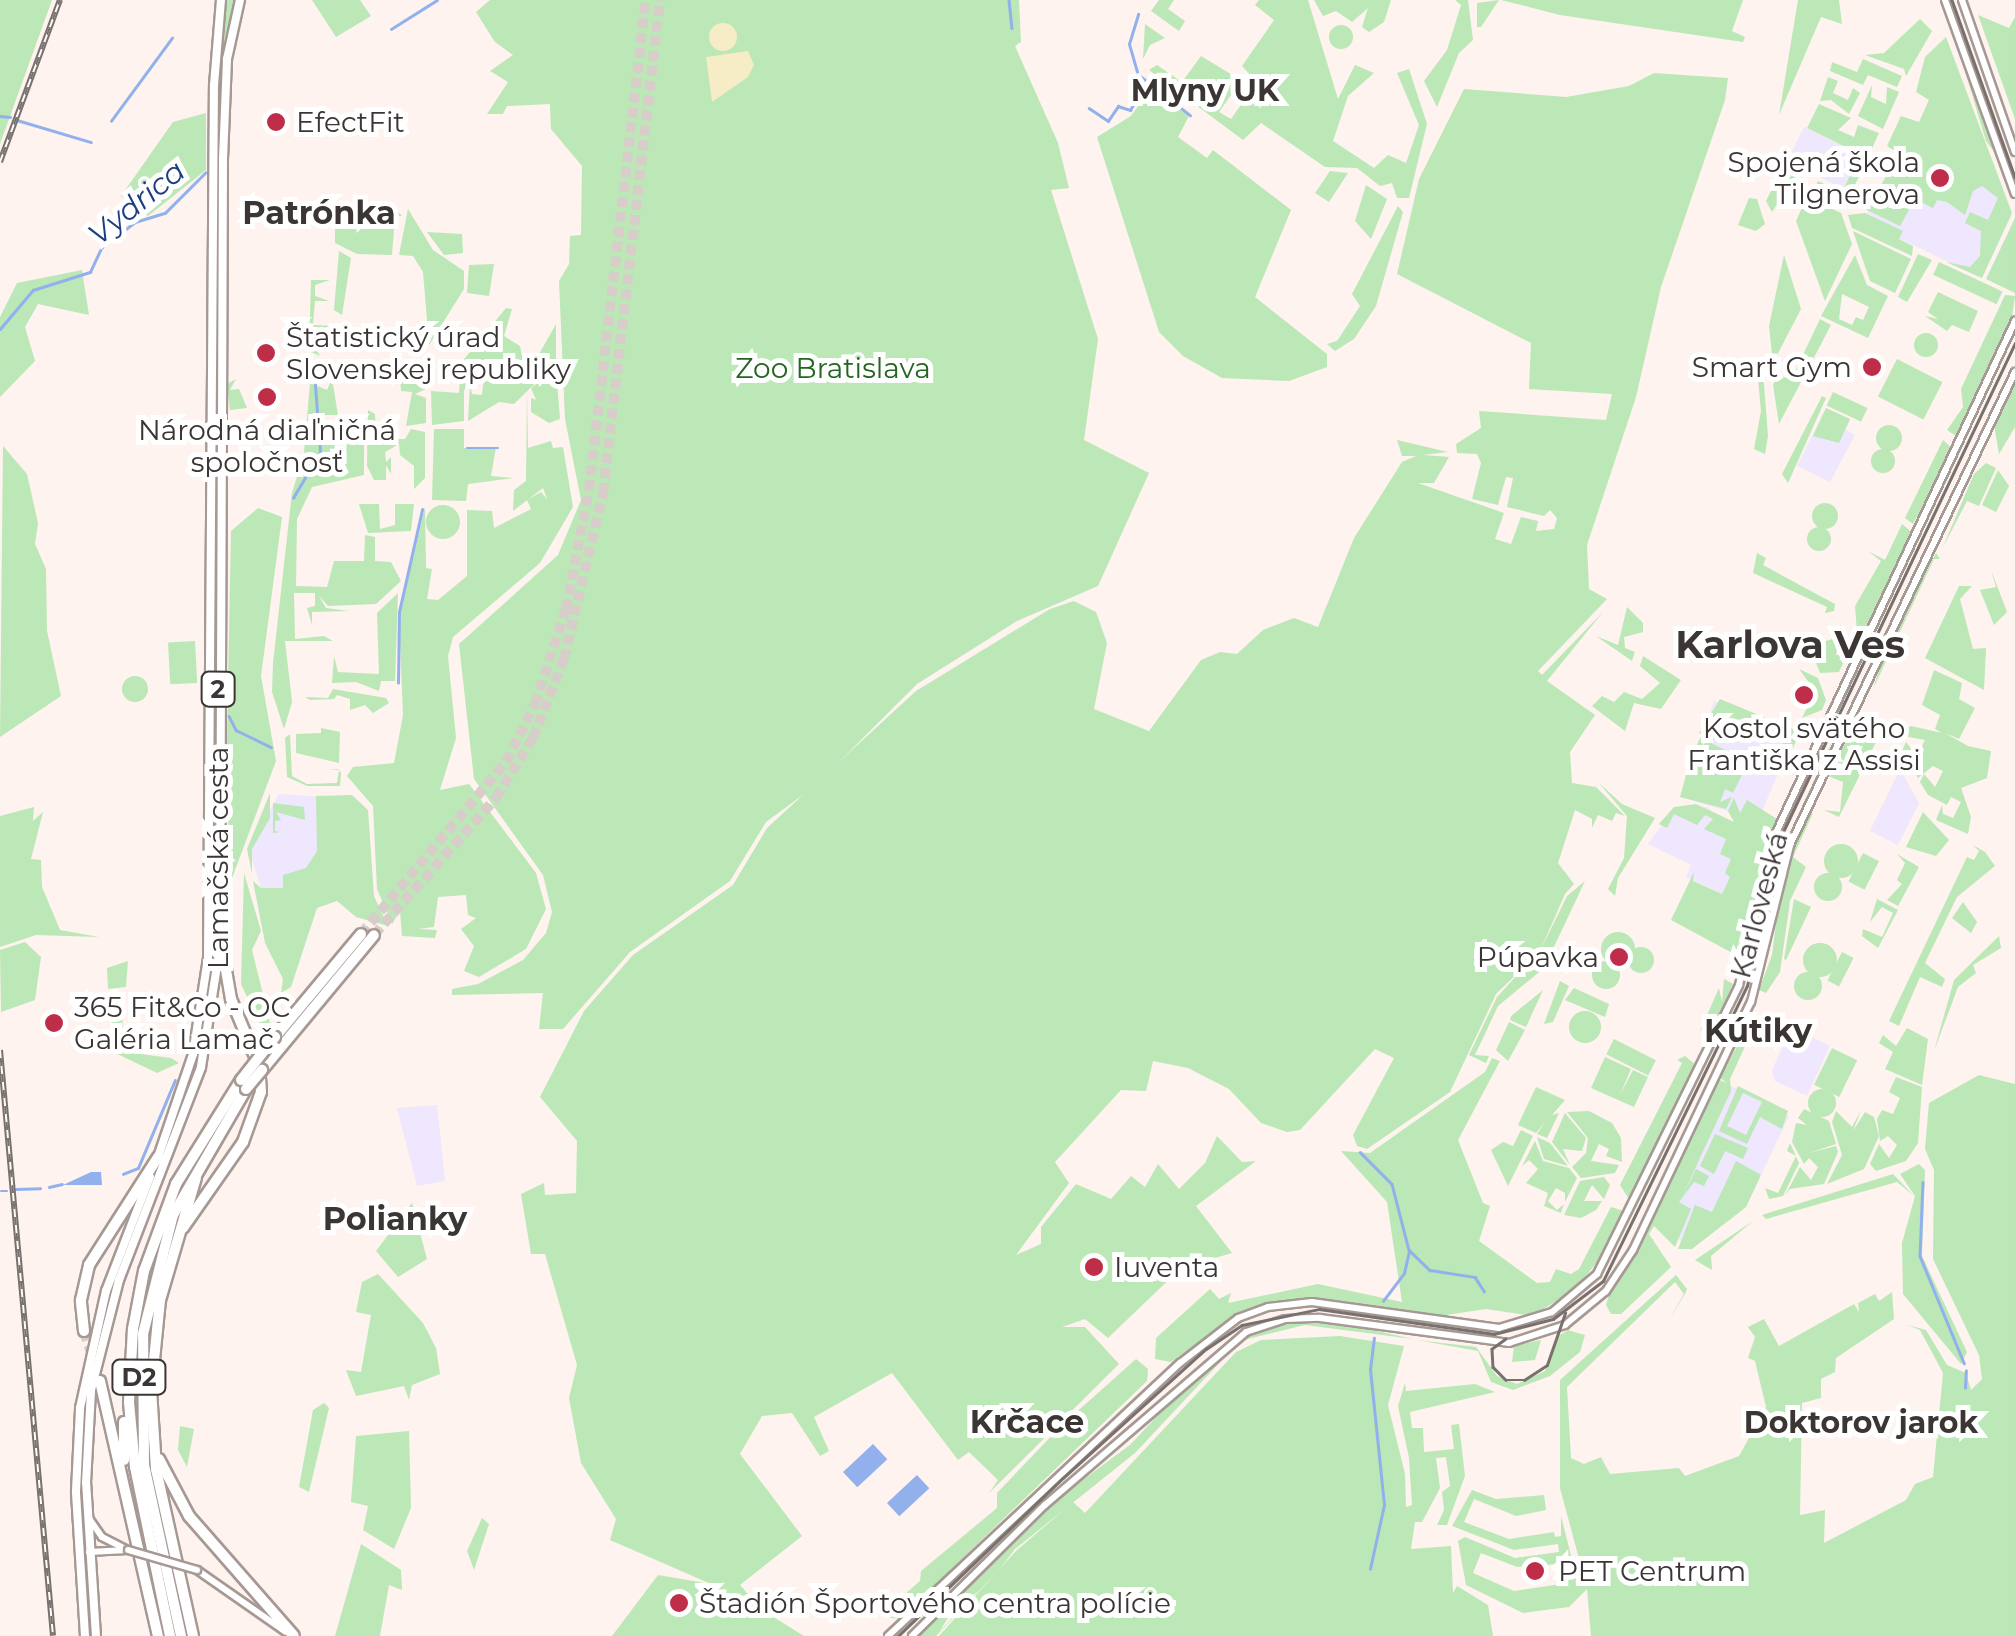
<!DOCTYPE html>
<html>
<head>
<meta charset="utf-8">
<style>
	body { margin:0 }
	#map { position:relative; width:2015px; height:1636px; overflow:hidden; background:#fef3ee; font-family:Montserrat,sans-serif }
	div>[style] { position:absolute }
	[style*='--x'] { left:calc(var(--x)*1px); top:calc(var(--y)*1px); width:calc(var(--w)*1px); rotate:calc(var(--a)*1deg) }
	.education>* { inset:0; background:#eee7fd; transform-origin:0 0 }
	.green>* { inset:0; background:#bbe8b6; transform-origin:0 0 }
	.round { border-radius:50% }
	.sand>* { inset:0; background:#f6ecc6 }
	.water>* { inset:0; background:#92b1ec; transform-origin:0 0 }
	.stream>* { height:2.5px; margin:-1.25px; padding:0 1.25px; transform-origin:1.25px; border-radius:1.25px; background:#92b1ec }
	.highway-tunnel>* { height:10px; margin-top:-5px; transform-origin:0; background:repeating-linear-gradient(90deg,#d7cdc9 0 10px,transparent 0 15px) }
	.roads { filter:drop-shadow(2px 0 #a69994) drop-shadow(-2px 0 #a69994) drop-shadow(0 2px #a69994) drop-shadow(0 -2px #a69994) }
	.secondary>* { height:6px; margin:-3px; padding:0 3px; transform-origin:3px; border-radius:3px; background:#fff }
	.primary>* { height:8px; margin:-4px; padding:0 4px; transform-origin:4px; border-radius:4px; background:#fff }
	.highway>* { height:10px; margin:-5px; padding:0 5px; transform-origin:5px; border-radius:5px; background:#fff }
	.tram>* { height:2.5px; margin:-1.25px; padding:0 1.25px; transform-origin:1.25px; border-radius:1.25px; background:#78716e }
	.rail>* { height:6px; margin-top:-3px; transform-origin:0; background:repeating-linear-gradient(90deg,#fff 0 8px,#78716e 0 16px); box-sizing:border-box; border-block:2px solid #78716e }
	.bridges { filter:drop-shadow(2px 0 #a69994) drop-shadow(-2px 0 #a69994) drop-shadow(0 2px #a69994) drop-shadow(0 -2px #a69994) }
	.secondary-bridge>* { height:6px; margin:-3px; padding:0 3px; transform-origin:3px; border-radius:3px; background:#fff }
	.highway-bridge>* { height:10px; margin:-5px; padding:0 5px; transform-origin:5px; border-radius:5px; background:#fff }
	.dots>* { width:28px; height:28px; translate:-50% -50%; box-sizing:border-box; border:5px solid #fff; border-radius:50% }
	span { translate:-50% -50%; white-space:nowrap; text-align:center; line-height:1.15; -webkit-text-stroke:10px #fff; paint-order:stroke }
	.shield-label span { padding:2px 8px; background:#fff; border:2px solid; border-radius:8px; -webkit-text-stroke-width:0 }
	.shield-label { font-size:25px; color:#3b3634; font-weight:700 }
	.poi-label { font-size:28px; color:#3b3634 }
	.left { translate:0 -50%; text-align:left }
	.right { translate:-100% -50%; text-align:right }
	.park-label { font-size:28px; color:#246621 }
	.street-label { font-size:28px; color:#3b3634 }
	.neighbourhood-label { font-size:30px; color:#3b3634; font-weight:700 }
	.water-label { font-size:30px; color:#1d3d81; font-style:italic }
	.quarter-label { font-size:32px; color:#3b3634; font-weight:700 }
	.district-label { font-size:38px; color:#3b3634; font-weight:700 }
</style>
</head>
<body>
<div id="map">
	<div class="education">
		<div style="left:1804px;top:127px;width:62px;height:38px;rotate:26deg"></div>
		<div style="clip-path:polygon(1986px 149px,2011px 216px,1982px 278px,1863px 221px,1899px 152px)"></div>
		<div style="clip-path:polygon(1826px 408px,1850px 419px,1846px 430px,1855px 435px,1830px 482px,1797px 466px)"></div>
		<div style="clip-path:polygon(1714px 701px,1793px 739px,1758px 820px,1680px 797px)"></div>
		<div style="clip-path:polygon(1900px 769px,1919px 803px,1898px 845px,1870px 831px)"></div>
		<div style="clip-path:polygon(279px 794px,323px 797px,324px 852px,288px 888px,261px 888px,249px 850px)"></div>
		<div style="clip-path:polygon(1708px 807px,1744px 850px,1722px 894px,1686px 877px,1691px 865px,1648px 844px,1674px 809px)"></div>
		<div style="clip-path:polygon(1792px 1027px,1830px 1046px,1807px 1096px,1775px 1081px,1772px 1070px)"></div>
		<div style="clip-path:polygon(1725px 1083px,1789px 1116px,1746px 1207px,1690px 1250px,1664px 1223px)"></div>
		<div style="clip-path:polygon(437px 1105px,445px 1181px,417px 1186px,397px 1108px)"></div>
	</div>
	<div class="green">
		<div style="clip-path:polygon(0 0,52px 0,0 144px)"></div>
		<div style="clip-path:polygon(225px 0,235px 0,220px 83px,217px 172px,218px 66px)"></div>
		<div style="clip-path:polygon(312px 0,360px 0,371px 16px,336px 37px)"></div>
		<div style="clip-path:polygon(490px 0,1019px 0,1021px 42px,1015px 46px,1058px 143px,1069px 188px,1051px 190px,1098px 339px,1084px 440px,1149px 473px,1098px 586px,1017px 621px,917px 684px,815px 786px,766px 822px,730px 881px,630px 952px,563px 1029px,539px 1029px,543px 993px,452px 995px,452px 989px,478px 984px,523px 960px,546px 933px,552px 912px,543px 875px,474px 779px,459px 644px,558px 555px,581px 500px,565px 419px,559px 281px,569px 264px,570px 236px,581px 235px,582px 166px,551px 129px,550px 104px,507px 106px,503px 114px,487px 114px,508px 82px,490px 71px,513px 55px,495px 42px,476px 12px)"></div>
		<div style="clip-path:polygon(1159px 0,1174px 0,1168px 9px,1185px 21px,1179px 31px,1151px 11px)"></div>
		<div style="clip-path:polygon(1259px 0,1308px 0,1338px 99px,1355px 65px,1374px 73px,1348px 96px,1333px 141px,1374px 168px,1388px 155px,1406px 163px,1419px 125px,1397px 73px,1409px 69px,1427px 124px,1409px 198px,1397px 198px,1392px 183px,1380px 186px,1357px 168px,1325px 167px,1261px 123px,1243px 140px,1149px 70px,1157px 65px,1182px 82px,1201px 56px,1234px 76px,1241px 81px,1219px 112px,1231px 119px,1257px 82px,1242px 66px,1274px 20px,1255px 5px)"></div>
		<div style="clip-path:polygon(1314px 0,1391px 0,1384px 22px,1369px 32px,1362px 27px,1368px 8px,1352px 22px,1336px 11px,1323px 16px)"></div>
		<div style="clip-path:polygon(1455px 0,1468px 0,1473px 40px,1459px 53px,1437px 107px,1424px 81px,1447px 50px,1461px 5px)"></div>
		<div style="clip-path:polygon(1499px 0,1481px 27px,1477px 27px,1477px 3px)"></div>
		<div style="clip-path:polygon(1501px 0,1743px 0,1732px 31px,1745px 37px,1743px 42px,1560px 15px)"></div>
		<div style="clip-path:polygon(1798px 0,1839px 0,1842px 24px,1821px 17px,1779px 115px)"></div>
		<div style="clip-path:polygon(1978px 15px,2009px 28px,2015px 17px,2015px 119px)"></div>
		<div style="clip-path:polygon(1920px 19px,1932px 31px,1906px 76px,1904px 69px,1865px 55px,1884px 53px)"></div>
		<div style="clip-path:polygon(1145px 24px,1165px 38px,1150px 45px,1143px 59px)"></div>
		<div class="round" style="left:1329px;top:25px;width:24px;height:24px"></div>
		<div style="clip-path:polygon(1946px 37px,2012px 213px,1982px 278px,1946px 262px,1970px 267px,1980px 256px,1981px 231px,1965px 223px,1970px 212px,1988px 220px,1998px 198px,1982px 186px,1973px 191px,1965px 215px,1947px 202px,1937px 200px,1933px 208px,1915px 199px,1900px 226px,1867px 210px,1862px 203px,1869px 208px,1898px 153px,1887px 146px,1901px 116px,1919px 122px,1929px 100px,1916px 92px,1925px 57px)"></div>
		<div style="clip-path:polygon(1863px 59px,1902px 76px,1897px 87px,1868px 75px,1863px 85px,1830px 71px,1832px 62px,1857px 72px)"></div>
		<div style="clip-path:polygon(1964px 68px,1972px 85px,2001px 161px,1986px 141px)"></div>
		<div style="clip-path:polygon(1654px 73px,1728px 78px,1725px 100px,1661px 287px,1636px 397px,1587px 545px,1589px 589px,1607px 599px,1538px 671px,1542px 675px,1603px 612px,1547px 681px,1595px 715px,1570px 752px,1572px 783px,1596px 787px,1625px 816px,1616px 813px,1612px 821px,1598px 815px,1592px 828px,1592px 819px,1575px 810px,1558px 863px,1574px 884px,1565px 894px,1540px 951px,1567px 896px,1585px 881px,1544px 968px,1498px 1006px,1475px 1055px,1489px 1056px,1486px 1063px,1469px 1055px,1497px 997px,1530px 961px,1496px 994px,1450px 1092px,1367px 1149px,1357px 1146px,1353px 1135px,1394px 1058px,1375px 1049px,1300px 1130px,1287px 1132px,1261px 1123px,1229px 1089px,1188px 1068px,1153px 1061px,1146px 1091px,1121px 1090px,1055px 1162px,1069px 1183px,1016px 1255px,1041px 1244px,1041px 1227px,1076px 1184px,1111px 1199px,1131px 1176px,1145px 1187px,1158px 1164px,1179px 1189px,1205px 1163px,1217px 1136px,1242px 1162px,1256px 1161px,1196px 1206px,1232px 1253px,1181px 1268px,1108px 1338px,1085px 1319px,1062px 1327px,1085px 1327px,1119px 1364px,989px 1493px,998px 1480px,969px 1452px,958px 1460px,892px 1373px,814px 1417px,829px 1451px,820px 1456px,792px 1413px,762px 1416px,740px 1454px,802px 1536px,740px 1585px,762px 1610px,804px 1636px,612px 1636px,658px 1575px,711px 1584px,610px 1540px,616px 1519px,581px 1463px,569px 1398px,577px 1365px,545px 1254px,531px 1254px,521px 1194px,544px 1183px,545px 1195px,576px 1193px,577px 1141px,540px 1097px,584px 1011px,633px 955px,733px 885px,767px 828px,916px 691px,1050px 609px,1074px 601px,1096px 612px,1107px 643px,1094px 709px,1149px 731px,1201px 660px,1220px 652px,1237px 654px,1263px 630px,1294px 618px,1318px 627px,1354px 538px,1402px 462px,1416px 456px,1402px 456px,1397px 440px,1448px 452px,1423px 455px,1449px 457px,1434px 483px,1418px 483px,1504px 513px,1495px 539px,1511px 544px,1521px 517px,1538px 521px,1536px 531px,1554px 529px,1557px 518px,1550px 510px,1544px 516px,1507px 507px,1513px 478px,1506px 477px,1498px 505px,1472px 499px,1481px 463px,1477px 454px,1457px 453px,1456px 444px,1481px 428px,1479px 411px,1606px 420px,1612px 394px,1529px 389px,1531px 343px,1397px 274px,1419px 179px,1464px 89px,1566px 97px,1629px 86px)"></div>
		<div style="clip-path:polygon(1828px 77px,1838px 81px,1833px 93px,1848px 100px,1853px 88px,1860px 93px,1849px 114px,1831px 100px,1820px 101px)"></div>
		<div style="clip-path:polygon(1872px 85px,1871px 97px,1886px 104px,1887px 87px,1899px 92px,1883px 129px,1858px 116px)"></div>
		<div style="clip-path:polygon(1151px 88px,1189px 116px,1178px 137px,1207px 158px,1213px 150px,1291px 210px,1255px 297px,1327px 354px,1327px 367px,1289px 381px,1222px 378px,1183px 356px,1159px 332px,1097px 137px,1131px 116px)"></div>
		<div style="clip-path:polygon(1819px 104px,1851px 118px,1838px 130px,1854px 137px,1858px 125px,1879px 133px,1844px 209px,1812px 194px,1818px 181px,1842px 192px,1860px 154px,1807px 128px)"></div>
		<div style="clip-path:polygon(206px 113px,206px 170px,148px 216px,121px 196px,173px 122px)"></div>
		<div style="clip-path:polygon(1783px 166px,1798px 172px,1772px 212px,1766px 201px)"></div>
		<div style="clip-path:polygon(1330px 171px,1348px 173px,1329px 202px,1315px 193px)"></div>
		<div style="clip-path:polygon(1366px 185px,1387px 199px,1371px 239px,1355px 221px)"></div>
		<div style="clip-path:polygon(1807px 197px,1841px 213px,1852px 244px,1825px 301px,1796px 221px)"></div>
		<div style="clip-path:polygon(1749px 198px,1757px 199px,1765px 224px,1756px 231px,1738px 225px)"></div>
		<div style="clip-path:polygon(391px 204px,402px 216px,395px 216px,392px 255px,357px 254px,335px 243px,335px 226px)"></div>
		<div style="clip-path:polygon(1398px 206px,1403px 212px,1376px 306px,1354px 339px,1335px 351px,1327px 344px,1337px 341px,1360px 306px,1352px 294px)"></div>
		<div style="clip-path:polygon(408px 209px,433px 250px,464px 271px,464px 289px,429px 345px,423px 272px,413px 256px,399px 255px)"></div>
		<div style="clip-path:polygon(1865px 213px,1903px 231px,1899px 239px,1913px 246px,1912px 256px,1852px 228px,1848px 215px)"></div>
		<div style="clip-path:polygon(2015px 218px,2015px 293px,1986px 279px)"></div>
		<div style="clip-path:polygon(1853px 231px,1911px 259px,1895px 293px,1870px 281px)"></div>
		<div style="clip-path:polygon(427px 232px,462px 234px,463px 253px,444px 255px)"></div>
		<div style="clip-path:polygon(339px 251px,351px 258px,342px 315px,334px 310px)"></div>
		<div style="clip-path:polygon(1918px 254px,1932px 260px,1907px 302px,1898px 297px)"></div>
		<div style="clip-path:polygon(1784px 255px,1801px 309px,1773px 363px,1769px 326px)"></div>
		<div style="clip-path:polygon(evenodd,1855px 255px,1867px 285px,1888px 296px,1868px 338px,1821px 316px,1855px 255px,1842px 294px,1869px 307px,1863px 320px,1856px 317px,1852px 325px,1839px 319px,1842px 294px)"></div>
		<div style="left:1939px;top:262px;width:70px;height:14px;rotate:25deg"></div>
		<div style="clip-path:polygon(494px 264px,489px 296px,467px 293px,469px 265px)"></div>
		<div style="clip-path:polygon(82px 270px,89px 315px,38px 304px,25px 327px,35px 361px,0 397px,0 317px,17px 283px)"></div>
		<div style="clip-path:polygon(311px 280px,330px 280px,315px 285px,315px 296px,329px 301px,315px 301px,313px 325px,336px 326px,335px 339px,327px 335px,316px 348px,320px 356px,309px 351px)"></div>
		<div style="clip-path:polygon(1938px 292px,1978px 311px,1969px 332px,1952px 325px,1947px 331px,1925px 316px,1938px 319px,1928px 312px)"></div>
		<div style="clip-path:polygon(2005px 295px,2015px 296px,2011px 324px,1956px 436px,1947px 430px,1963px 407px,1961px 389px)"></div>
		<div style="clip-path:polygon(506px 308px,512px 309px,504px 336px,520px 346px,523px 361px,538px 356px,556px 324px,556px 363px,514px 404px,499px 402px,468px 421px,470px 384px,472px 394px,482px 395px,485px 366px,475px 365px,464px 391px,464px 421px,432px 425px,431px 391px,459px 393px,461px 363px)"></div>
		<div style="clip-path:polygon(1820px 319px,1831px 325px,1779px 424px,1773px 385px,1778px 374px,1791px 380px)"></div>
		<div class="round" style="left:1914px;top:333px;width:24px;height:24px"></div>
		<div style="clip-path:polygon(1762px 358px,1768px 436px,1765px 454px,1754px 449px,1761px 411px,1758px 379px,1750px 381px)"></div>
		<div style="left:1897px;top:359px;width:51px;height:42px;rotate:27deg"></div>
		<div style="clip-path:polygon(556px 369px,560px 419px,549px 423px,531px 412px,531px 398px,536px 400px,531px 388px)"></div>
		<div style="clip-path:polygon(421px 374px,426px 389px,415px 394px,426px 398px,426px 423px,406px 426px,412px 392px,401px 391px,400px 376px)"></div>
		<div style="clip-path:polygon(332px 378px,338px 415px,324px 415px,317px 432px,364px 434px,364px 475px,312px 487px,297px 519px,296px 586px,327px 587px,334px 561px,364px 561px,365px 535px,375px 537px,375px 561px,391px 562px,401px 581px,376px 604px,328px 606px,319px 596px,326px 608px,349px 611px,312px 612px,312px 625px,307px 608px,315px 606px,315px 593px,294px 593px,295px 639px,324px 636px,333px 641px,285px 641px,292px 702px,284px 729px,272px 692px,273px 663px,292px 493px,304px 453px,310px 383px,327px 390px)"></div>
		<div style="clip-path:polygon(2015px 378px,2015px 427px,1999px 454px,1994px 425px)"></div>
		<div style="clip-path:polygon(236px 379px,230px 390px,239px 389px,247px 408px,230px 410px,227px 384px)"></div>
		<div style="clip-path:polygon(527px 391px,528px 448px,551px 441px,553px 448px,563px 447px,573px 507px,540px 563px,453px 637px,448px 656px,456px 738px,440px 790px,469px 784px,536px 873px,546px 909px,526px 949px,479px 977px,464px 971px,474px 946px,461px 929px,476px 918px,468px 915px,466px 895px,438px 897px,434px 927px,418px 929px,437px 930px,435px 938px,402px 936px,400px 911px,392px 924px,377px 889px,373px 806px,347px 776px,353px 767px,394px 763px,403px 715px,399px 618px,425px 507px,426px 568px,432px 569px,427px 599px,438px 600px,467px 576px,467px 510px,492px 511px,494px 528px,531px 509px,527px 500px,541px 492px,547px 499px,543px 488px,513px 511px,514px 490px,526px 481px)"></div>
		<div style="left:1833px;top:392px;width:38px;height:15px;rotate:25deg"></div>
		<div style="clip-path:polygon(1822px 396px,1826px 398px,1788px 483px,1782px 474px)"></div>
		<div style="clip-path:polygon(1826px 408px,1850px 419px,1839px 443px,1813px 436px)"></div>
		<div style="clip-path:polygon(368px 410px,375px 414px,376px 432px,377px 425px,394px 426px,391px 439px,405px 439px,411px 429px,425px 432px,425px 478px,414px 489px,414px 466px,400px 455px,399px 444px,385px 452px,386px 462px,391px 457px,391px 474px,386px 465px,386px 480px,374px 480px,367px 466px)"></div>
		<div class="round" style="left:1876px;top:425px;width:26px;height:26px"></div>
		<div style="clip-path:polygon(434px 429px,464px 429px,464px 448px,496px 447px,491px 476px,514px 478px,468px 484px,466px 501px,432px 500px)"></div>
		<div style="clip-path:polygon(1943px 440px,1953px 449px,1913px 524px,1905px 518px)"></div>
		<div style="clip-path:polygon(3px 446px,27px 474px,38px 523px,35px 544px,46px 569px,47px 631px,61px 696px,0 737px)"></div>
		<div class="round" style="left:1871px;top:449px;width:24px;height:24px"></div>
		<div style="clip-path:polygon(1986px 463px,1996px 468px,1979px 506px,1967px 501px,1942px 549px,1974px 474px)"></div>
		<div style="clip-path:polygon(1998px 470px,2009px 486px,1996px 512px,1982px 505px)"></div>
		<div class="round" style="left:1812px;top:503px;width:26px;height:26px"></div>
		<div style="clip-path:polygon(359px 504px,379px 504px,380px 529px,395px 525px,395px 504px,414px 504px,411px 531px,368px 533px)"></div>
		<div class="round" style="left:426px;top:505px;width:34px;height:34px"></div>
		<div style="clip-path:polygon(258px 508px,282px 517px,261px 676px,276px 761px,232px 878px,226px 789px,231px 531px)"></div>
		<div style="clip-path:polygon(1902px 524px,1914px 534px,1867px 628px,1857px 633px,1855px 606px,1881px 561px,1868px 551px,1885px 560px)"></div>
		<div class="round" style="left:1807px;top:527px;width:24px;height:24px"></div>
		<div style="clip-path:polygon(1757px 553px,1766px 558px,1763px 565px,1835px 604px,1834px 611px,1825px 613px,1827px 607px,1753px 573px)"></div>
		<div style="clip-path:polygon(1936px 553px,1940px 559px,1934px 559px,1873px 689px,1887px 645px)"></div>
		<div style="clip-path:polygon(1991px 570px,2007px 612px,1994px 625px,1980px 590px,1996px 587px)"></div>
		<div style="clip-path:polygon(1959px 586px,1972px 586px,1960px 599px,1973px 649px,1986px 648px,1984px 690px,1925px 658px)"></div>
		<div style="clip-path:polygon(398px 593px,395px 681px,381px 681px,379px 691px,356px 682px,332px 683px,334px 656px,338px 672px,379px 674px,377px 613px)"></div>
		<div style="clip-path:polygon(1627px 607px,1643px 623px,1643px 632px,1624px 637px,1625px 648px,1635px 652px,1632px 661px,1596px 636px,1618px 645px)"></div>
		<div style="clip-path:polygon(1839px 637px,1836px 655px,1847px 655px,1839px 672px,1820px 673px,1813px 655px,1820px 655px,1810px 646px)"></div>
		<div style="left:195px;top:641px;width:42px;height:27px;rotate:87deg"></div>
		<div style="clip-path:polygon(1643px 656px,1681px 680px,1661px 709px,1634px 703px,1625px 731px,1592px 706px,1602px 696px,1614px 702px,1624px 692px,1642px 699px,1660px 683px,1640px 666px)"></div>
		<div style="clip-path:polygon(1799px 669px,1818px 678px,1826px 700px,1822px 710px,1802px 718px,1815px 691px)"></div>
		<div style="clip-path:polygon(1934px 670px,1962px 683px,1959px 699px,1975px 708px,1959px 739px,1945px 733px,1968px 746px,1991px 751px,1987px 778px,1961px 788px,1971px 817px,1968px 834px,1936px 820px,1942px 805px,1943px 814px,1953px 818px,1961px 802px,1951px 797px,1947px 805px,1928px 795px,1920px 782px,1924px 774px,1935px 787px,1943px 771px,1933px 766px,1918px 778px,1902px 751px,1906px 742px,1917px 756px,1925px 740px,1893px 734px,1911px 726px,1942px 733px,1935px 729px,1940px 715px,1922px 705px)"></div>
		<div class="round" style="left:122px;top:676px;width:26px;height:26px"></div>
		<div style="clip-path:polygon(333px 689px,386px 698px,389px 703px,373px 713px,365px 705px,350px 710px,350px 699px,337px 695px,334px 699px,310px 700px,305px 697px,328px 698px)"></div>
		<div style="clip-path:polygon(1720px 699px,1800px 732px,1788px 759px,1781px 758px,1783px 740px,1738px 719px,1729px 732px,1720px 728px,1714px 740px,1699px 733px)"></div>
		<div style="clip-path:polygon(1834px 717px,1776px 847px,1756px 953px,1744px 988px,1771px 854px)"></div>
		<div style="clip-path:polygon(1841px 721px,1785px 849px,1767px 944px,1752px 992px,1779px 857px)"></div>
		<div style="clip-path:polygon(1856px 723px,1879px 736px,1839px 817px,1824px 810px,1840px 812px,1843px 782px,1828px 776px)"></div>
		<div style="clip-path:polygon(321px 728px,340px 732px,339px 763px,296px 753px,296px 734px,321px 733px)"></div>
		<div style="clip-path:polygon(290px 734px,292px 776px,307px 784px,337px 783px,339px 770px,328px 769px,338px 769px,341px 773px,340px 786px,307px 786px,287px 777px,285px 738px)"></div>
		<div style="clip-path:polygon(1700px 738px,1749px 761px,1733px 793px,1725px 789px,1720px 802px,1732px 797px,1726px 809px,1680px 797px,1689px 764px,1693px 770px,1704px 759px,1695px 754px,1690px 761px)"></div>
		<div style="clip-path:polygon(1599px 783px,1622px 804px,1655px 818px,1618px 878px,1615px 896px,1608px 889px,1624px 858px,1627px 816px)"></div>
		<div style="clip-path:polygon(270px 793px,270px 818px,252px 849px,252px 874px,247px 849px)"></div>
		<div style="clip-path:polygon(352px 795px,368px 810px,374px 896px,388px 926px,356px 917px,337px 901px,317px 908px,291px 987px,281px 993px,283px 979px,265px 943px,253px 881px,261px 888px,283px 888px,283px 875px,306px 868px,317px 851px,316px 796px)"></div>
		<div style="clip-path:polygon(1734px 798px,1740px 813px,1747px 800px,1777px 819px,1745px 953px,1738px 956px,1671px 920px,1694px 872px,1693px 881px,1722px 894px,1730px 877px,1725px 873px,1731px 859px,1720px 854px,1726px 839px,1704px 829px,1713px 819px,1705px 815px,1697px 825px,1674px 814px,1667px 828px,1659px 824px,1674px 807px,1696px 804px,1734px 822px,1728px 811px)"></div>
		<div style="clip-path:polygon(273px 803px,304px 807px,305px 820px,276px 812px,281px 820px,275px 821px,275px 831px,280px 832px,273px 833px)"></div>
		<div style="clip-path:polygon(34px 807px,33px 821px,43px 812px,31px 859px,41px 860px,42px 887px,60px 930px,99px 937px,36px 935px,0 947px,0 816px)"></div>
		<div style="clip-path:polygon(1923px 812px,1949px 840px,1936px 856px,1906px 847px)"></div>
		<div style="clip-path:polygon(1813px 813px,1793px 857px,1806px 867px,1790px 901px,1780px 972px,1766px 993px,1759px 990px,1772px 955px,1781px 883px,1807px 815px)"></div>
		<div class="round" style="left:1824px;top:844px;width:34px;height:34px"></div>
		<div style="clip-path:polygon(1973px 845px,1985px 852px,1995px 866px,1957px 897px,1925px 963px,1945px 979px,1942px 987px,1920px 977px,1899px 1026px,1889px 1021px,1967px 857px,1974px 860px,1979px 851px)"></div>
		<div style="left:1863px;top:853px;width:18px;height:32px;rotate:27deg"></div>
		<div style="clip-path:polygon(1897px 854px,1919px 867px,1898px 906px,1887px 900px,1902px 884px,1897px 880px,1905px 863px)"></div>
		<div style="clip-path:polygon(244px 873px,261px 931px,252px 950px,271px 1027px,266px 1037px,241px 984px)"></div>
		<div class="round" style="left:1814px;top:873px;width:28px;height:28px"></div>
		<div style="clip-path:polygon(1794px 899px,1811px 907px,1786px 960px,1784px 959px)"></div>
		<div style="clip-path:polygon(1877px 899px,1898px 910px,1878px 948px,1862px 936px,1863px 929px,1882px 937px,1893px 913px,1882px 907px,1870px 922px)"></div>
		<div style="clip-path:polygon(1963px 902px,1977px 922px,1971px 933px,1952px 918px)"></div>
		<div class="round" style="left:1601px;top:932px;width:34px;height:34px"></div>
		<div style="clip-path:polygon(1999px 936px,2001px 948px,1973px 965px,1976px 973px,1958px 987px,1934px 1051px,1954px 980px)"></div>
		<div style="clip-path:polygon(25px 942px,41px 957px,35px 1000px,1px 1012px,0 950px)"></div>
		<div class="round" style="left:1803px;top:943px;width:34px;height:34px"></div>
		<div class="round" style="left:1628px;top:947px;width:26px;height:26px"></div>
		<div style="left:1842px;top:952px;width:13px;height:32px;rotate:27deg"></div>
		<div style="clip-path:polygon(128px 961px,126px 987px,108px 989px,107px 968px)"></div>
		<div class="round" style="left:1592px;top:961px;width:28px;height:28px"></div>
		<div class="round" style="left:1794px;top:972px;width:28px;height:28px"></div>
		<div style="clip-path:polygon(1724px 979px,1733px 984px,1724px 1004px,1715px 1022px,1700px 1031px,1719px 988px,1722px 1002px)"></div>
		<div style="clip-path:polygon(1560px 981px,1569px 986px,1553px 1022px,1544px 1024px)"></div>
		<div style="clip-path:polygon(1574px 988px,1609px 1004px,1605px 1017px,1565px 1000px)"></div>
		<div style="clip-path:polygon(1543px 990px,1526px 1027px,1510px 1020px,1511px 1016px)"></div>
		<div style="clip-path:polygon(114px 998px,123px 1002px,122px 1040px,138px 1048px,110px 1039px)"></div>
		<div class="round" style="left:1569px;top:1011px;width:32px;height:32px"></div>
		<div style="clip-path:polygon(1509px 1022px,1525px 1030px,1508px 1061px,1496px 1050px)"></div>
		<div style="clip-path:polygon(1907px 1028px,1928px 1039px,1922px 1085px,1885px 1069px,1893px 1052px,1879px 1043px,1883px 1035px,1896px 1046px)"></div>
		<div style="left:1614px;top:1039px;width:47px;height:17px;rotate:27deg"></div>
		<div style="clip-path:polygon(1741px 1039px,1747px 1042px,1730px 1079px,1731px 1091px,1681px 1199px,1696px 1169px,1709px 1176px,1704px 1186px,1694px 1182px,1679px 1202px,1691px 1209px,1675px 1247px,1654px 1226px,1649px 1234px,1671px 1267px,1621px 1314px,1611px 1314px,1606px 1305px,1610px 1292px,1717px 1079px,1727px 1083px,1720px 1078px)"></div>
		<div style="left:1832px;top:1048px;width:28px;height:41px;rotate:26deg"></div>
		<div style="clip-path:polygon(109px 1050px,171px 1058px,179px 1063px,157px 1073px)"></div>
		<div style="clip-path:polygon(1685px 1056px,1696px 1065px,1632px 1204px,1620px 1185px,1682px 1063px,1677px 1060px)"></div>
		<div style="clip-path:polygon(1605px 1057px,1631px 1069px,1620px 1095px,1633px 1070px,1648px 1077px,1634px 1107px,1591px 1088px)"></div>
		<div style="clip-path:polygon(1492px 1058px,1500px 1061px,1458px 1140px,1483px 1203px,1490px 1206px,1479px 1241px,1537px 1283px,1550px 1282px,1556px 1269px,1571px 1274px,1579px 1269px,1611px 1207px,1624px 1211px,1599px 1260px,1574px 1290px,1532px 1316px,1486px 1309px,1433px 1317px,1327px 1300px,1274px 1302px,1238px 1315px,1171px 1362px,1155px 1359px,1156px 1338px,1210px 1289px,1219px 1299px,1231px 1293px,1228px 1303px,1318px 1284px,1402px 1302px,1387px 1202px,1341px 1151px,1370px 1153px,1485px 1072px)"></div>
		<div style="clip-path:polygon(1979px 1075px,2015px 1084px,2015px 1636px,1591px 1636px,1587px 1589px,1569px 1607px,1523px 1613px,1466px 1585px,1458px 1541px,1465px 1537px,1515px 1558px,1559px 1552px,1558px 1544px,1514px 1550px,1452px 1526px,1472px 1490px,1496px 1499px,1544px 1495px,1546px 1510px,1516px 1516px,1474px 1499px,1464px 1522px,1509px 1539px,1554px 1532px,1555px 1537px,1561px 1536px,1561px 1516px,1573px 1563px,1517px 1567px,1481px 1553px,1473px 1573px,1514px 1591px,1561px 1584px,1560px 1567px,1576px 1565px,1585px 1581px,1560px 1488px,1560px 1380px,1676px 1275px,1687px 1289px,1685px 1294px,1669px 1320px,1684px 1294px,1675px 1282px,1567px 1387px,1571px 1458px,1584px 1464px,1601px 1457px,1610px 1474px,1679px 1468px,1685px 1476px,1739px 1456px,1766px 1407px,1755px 1361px,1748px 1358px,1755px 1337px,1748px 1327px,1764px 1319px,1779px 1346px,1854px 1304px,1859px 1312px,1858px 1303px,1875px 1294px,1879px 1301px,1892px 1292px,1894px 1319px,1836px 1358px,1835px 1372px,1821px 1379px,1821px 1398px,1802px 1403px,1800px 1515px,1825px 1510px,1824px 1543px,1906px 1500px,1915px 1484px,1933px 1477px,1943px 1373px,1920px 1330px,1908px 1325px,1926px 1330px,1947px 1365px,1966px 1373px,1971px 1390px,1982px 1379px,1979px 1355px,1933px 1259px,1934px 1170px,1925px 1149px,1929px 1103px)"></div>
		<div style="clip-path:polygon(1896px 1077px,1922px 1087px,1918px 1143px,1906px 1161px,1876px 1171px,1870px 1164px,1879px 1144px,1889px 1158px,1897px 1145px,1888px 1136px,1880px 1141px,1877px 1119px,1882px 1110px,1893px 1114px,1900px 1098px,1889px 1092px)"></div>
		<div style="clip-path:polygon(evenodd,1738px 1086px,1788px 1111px,1782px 1129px,1760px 1117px,1747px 1144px,1719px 1131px,1738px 1086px,1743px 1093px,1762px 1102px,1746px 1135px,1727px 1126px,1743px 1093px)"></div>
		<div style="clip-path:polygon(1536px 1087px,1565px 1100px,1552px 1115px,1559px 1113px,1547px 1138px,1537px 1134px,1545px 1122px,1536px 1133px,1518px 1125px)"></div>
		<div class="round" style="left:1808px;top:1089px;width:28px;height:28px"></div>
		<div style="clip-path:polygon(1804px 1109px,1829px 1121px,1836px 1144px,1809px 1153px,1836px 1146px,1838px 1152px,1824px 1184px,1790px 1189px,1785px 1196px,1800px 1167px,1811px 1180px,1818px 1167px,1809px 1158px,1804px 1164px,1792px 1142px,1796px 1123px,1807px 1125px,1798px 1118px)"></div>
		<div style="clip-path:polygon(1861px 1110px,1853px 1131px,1865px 1112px,1874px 1117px,1879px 1136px,1864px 1169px,1827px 1184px,1842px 1155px,1832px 1122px,1836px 1111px,1852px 1127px)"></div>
		<div style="clip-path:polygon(1589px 1111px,1612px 1123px,1621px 1138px,1622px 1162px,1606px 1156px,1609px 1149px,1599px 1144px,1591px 1161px,1619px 1165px,1615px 1173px,1581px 1178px,1572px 1167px,1586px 1153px,1588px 1138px,1567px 1112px)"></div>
		<div style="clip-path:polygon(1565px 1113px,1586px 1138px,1582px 1151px,1563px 1149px,1570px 1165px,1552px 1142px)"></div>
		<div style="clip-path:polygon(1521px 1130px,1533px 1136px,1508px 1186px,1491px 1150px,1503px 1142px,1513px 1146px)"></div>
		<div style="clip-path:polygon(1715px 1134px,1748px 1148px,1743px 1159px,1725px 1151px,1714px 1174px,1700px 1166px)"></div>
		<div style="clip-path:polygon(1537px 1137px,1550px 1143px,1568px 1166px,1544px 1159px)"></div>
		<div style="clip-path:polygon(1535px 1141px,1543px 1161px,1569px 1168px,1577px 1178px,1565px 1202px,1565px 1193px,1556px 1188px,1548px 1201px,1557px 1210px,1564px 1204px,1561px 1213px,1544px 1206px,1548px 1193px,1526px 1183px,1538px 1169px,1529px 1160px,1522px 1166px)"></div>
		<div style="clip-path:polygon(1790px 1143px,1799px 1163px,1783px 1196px,1769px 1199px,1765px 1188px,1778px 1193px,1796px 1156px,1787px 1151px)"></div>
		<div style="clip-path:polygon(1736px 1161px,1761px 1175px,1746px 1207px,1692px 1249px,1678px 1249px,1695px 1205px,1712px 1212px)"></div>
		<div style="clip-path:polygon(1919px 1164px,1925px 1170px,1922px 1256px,1967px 1352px,1961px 1364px,1903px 1294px,1902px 1243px,1915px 1196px,1900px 1174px)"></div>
		<div style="clip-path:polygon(1893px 1174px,1913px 1195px,1897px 1182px,1766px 1219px,1762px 1215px)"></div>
		<div style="clip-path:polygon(1604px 1177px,1610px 1185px,1604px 1199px,1592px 1185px,1584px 1201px,1602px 1201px,1596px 1210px,1581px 1218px,1564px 1215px,1580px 1181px)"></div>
		<div style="clip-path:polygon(412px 1203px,427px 1259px,398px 1277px,376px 1251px)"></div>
		<div style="clip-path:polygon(1753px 1221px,1711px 1256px,1712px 1270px,1695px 1260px)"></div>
		<div style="clip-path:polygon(378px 1274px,423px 1323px,436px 1348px,440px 1374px,412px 1385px,409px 1400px,404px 1386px,356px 1396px,346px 1370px,361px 1372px,371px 1315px,356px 1312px,362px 1282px)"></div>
		<div style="clip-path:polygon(1313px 1321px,1345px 1324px,1413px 1339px,1305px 1325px,1240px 1341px,1135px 1453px,1015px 1549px,1000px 1569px,936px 1636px,919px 1636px,945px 1609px,950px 1614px,940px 1631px,978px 1591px,956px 1608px,949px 1602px,953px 1596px,1064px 1494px,1131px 1444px,1195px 1375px,1239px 1340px,1272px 1326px)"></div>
		<div style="clip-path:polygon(1568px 1330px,1585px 1335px,1580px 1352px,1550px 1376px,1513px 1390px,1491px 1382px,1478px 1351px,1417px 1340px,1476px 1347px,1497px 1376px,1517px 1384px,1545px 1371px,1558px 1336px)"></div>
		<div style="clip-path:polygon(1340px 1336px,1404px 1346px,1388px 1405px,1405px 1474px,1406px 1507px,1412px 1505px,1409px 1458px,1398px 1406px,1405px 1383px,1406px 1391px,1475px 1384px,1495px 1392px,1410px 1412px,1412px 1428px,1423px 1428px,1424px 1452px,1454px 1449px,1451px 1425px,1459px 1424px,1465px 1476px,1447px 1525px,1437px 1525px,1444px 1510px,1442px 1492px,1450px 1486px,1446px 1457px,1436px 1458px,1440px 1488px,1422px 1522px,1415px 1522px,1411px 1549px,1451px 1546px,1453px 1593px,1457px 1586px,1488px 1605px,1493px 1636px,939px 1636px,1016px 1551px,1073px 1502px,1085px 1513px,1236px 1352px,1261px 1340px)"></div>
		<div style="clip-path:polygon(1541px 1340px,1535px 1360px,1512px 1362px,1514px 1346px)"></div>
		<div style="clip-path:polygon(1136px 1359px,1148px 1369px,1147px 1381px,899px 1619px,886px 1617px,883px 1613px,920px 1581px,921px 1571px,997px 1508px,997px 1493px,1062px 1425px)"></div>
		<div style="clip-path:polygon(324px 1403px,329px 1408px,309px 1492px,299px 1487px,313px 1410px)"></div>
		<div style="clip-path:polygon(180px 1426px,194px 1429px,187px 1467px,178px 1450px)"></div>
		<div style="clip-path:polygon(409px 1431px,411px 1508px,394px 1549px,363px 1530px,368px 1506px,351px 1502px,356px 1436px)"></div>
		<div style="clip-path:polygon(482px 1518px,489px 1524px,474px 1570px,467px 1551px)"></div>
		<div style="clip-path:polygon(361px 1544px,401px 1570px,402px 1590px,389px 1585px,380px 1636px,335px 1636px)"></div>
	</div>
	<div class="sand">
		<div class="round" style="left:709px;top:23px;width:28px;height:28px"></div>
		<div style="clip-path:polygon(748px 51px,754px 65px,748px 77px,712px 102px,706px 57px)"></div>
	</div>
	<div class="water">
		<div style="clip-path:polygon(91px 1172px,101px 1172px,102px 1185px,63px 1185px)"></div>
		<div style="left:873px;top:1444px;width:21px;height:41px;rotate:47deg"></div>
		<div style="left:917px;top:1475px;width:18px;height:41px;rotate:47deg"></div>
	</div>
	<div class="stream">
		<div style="--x:1009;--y:0;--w:28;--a:84"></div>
		<div style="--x:391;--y:29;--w:54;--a:-32.2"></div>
		<div style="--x:1137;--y:72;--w:29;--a:-106"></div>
		<div style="--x:1129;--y:44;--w:31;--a:-73"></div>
		<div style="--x:1139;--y:75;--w:65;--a:38.1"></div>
		<div style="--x:1185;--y:88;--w:32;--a:34"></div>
		<div style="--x:1212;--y:106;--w:10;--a:-45"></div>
		<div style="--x:1221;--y:97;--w:18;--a:-74"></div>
		<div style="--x:1089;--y:108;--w:23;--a:34"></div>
		<div style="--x:1108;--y:121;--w:18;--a:-56"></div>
		<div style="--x:1118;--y:106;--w:13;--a:18"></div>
		<div style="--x:1130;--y:110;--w:32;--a:-60"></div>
		<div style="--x:0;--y:116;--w:10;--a:6"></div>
		<div style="--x:17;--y:120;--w:77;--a:16.6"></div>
		<div style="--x:111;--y:121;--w:103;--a:-53.7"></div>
		<div style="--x:0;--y:329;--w:51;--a:-49.8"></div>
		<div style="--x:33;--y:290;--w:60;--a:-17.5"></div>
		<div style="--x:90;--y:272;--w:26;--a:-65"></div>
		<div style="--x:101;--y:248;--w:43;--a:-37.4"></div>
		<div style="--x:135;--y:222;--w:31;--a:-17"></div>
		<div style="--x:165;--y:213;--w:57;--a:-45"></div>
		<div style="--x:467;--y:448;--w:31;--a:0"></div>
		<div style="--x:293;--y:498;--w:53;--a:-59.6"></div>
		<div style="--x:320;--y:452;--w:67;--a:-94.3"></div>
		<div style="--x:398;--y:683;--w:71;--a:-89.2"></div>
		<div style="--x:399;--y:612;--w:105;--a:-77.3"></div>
		<div style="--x:229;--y:716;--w:16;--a:63"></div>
		<div style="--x:236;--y:730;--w:39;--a:26"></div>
		<div style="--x:1360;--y:1152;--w:45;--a:45"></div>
		<div style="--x:1392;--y:1184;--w:68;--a:75.6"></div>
		<div style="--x:1409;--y:1250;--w:29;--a:44"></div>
		<div style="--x:1430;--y:1270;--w:46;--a:8.8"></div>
		<div style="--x:1475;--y:1277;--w:17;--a:57"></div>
		<div style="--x:123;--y:1174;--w:16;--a:-22"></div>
		<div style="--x:138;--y:1168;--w:95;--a:-67.2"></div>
		<div style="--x:1923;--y:1182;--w:74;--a:92.3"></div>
		<div style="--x:1920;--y:1256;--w:116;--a:67.6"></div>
		<div style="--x:49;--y:1187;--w:13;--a:-13"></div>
		<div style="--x:16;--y:1189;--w:24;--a:-2"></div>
		<div style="--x:1;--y:1191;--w:6;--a:0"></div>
		<div style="--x:1383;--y:1301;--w:35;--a:-53"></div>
		<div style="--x:1404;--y:1273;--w:23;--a:-77"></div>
		<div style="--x:1965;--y:1388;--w:17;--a:-87"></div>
		<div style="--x:1370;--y:1569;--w:66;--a:-77.7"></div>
		<div style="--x:1384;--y:1505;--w:136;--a:-95.9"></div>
		<div style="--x:1370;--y:1370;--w:32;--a:-83"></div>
	</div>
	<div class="highway-tunnel">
		<div style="--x:361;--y:934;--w:225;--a:-49.9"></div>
		<div style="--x:506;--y:762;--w:65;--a:-63.4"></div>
		<div style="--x:535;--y:704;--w:100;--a:-71.9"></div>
		<div style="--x:566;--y:609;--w:121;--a:-79.1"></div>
		<div style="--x:589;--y:490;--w:493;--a:-83.4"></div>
		<div style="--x:374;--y:935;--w:183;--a:-48.3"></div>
		<div style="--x:496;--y:798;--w:70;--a:-58.3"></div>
		<div style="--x:533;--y:738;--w:85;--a:-68.6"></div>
		<div style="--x:564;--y:659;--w:171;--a:-76.8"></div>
		<div style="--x:603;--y:493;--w:496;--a:-83.4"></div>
		<div style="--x:84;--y:1331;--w:29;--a:72"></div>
	</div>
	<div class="roads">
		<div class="secondary">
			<div style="--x:1945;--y:0;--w:206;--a:70.2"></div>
			<div style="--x:1962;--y:0;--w:161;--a:70.8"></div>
			<div style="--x:88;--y:1517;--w:24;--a:55"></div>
			<div style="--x:102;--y:1537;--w:29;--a:27"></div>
			<div style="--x:89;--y:1552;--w:38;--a:-3"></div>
			<div style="--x:197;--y:1570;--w:108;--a:34.9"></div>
			<div style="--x:888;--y:1636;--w:400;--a:-43.1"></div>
			<div style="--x:1180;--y:1363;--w:73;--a:-37.8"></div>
			<div style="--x:1238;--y:1318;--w:32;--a:-20"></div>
			<div style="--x:1268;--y:1307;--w:44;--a:-6.5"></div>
			<div style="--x:1312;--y:1302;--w:189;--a:7.9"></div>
			<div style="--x:1499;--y:1328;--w:55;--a:-16.8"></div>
			<div style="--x:1552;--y:1312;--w:59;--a:-40.2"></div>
			<div style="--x:1597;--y:1274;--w:322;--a:-63.8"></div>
			<div style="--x:1739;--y:985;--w:152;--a:-76.7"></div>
			<div style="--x:1774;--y:837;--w:570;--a:-64.96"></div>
			<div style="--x:912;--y:1636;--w:187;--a:-44.6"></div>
			<div style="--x:1045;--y:1505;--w:265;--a:-40.7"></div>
			<div style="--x:1246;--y:1332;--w:41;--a:-18.4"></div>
			<div style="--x:1285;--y:1319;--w:35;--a:-2"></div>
			<div style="--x:1320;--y:1318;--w:191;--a:7.5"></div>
			<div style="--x:1509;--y:1343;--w:59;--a:-17.8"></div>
			<div style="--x:1565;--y:1325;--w:53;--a:-39.7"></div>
			<div style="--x:1606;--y:1291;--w:49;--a:-56.6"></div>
			<div style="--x:1633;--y:1250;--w:275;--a:-64.6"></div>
			<div style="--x:1751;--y:1002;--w:162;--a:-76"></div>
			<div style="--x:1790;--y:845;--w:524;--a:-64.56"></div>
		</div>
		<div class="primary">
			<div style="--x:220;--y:939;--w:780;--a:-89.78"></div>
			<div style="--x:223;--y:159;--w:100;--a:-87.7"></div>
			<div style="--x:227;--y:59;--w:60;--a:-77.6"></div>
			<div style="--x:157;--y:1160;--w:112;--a:-71.2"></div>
			<div style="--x:193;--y:1054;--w:97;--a:-81.1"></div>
			<div style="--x:208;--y:958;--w:873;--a:-89.61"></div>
			<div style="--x:214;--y:85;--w:85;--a:-85.3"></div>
			<div style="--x:85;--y:1636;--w:145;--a:-93.6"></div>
			<div style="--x:76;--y:1491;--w:83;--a:-87.2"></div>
			<div style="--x:80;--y:1408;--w:120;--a:-77.5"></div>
			<div style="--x:106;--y:1291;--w:122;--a:-68.9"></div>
			<div style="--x:96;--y:1636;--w:153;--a:-93.7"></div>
			<div style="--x:86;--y:1483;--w:93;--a:-86.9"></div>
			<div style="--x:91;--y:1390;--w:114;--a:-75.7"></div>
			<div style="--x:119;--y:1280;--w:228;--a:-68.9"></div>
			<div style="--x:201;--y:1067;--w:115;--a:-81"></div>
		</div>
		<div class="highway">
			<div style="--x:275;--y:1037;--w:134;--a:-50.1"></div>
			<div style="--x:262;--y:1070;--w:175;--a:-50.3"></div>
			<div style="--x:183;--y:1228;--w:105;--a:-55.1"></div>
			<div style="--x:243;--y:1142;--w:53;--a:-70.2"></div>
			<div style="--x:261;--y:1092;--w:26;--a:-94"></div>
			<div style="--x:259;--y:1066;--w:73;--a:-112.7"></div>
			<div style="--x:231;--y:999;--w:65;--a:-99.8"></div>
			<div style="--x:84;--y:1331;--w:31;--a:-96"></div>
			<div style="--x:81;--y:1300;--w:36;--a:-77"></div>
			<div style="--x:89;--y:1265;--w:128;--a:-57.4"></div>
			<div style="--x:100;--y:1381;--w:262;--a:77.2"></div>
			<div style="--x:159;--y:1459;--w:64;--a:62.2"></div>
			<div style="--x:189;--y:1516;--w:159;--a:48.8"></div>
			<div style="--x:124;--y:1460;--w:38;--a:-90"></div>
			<div style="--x:170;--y:1636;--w:173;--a:-101.7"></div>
			<div style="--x:135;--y:1467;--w:65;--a:-95.3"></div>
			<div style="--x:129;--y:1402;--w:73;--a:-86.9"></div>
			<div style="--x:133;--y:1329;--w:59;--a:-79.3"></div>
			<div style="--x:144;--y:1271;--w:93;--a:-69.8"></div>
			<div style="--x:176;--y:1184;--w:123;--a:-58"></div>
			<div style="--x:181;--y:1636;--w:175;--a:-102.2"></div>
			<div style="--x:144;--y:1465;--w:131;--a:-90.4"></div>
			<div style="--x:143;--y:1334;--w:123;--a:-75.9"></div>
			<div style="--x:173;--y:1215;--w:146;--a:-59.9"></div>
			<div style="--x:193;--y:1636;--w:171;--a:-102.5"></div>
			<div style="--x:156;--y:1469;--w:79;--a:-93.6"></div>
			<div style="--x:151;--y:1390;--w:90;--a:-84.3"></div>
			<div style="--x:160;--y:1300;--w:127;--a:-73.6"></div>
		</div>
	</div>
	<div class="tram">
		<div style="--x:1952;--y:0;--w:188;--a:70.4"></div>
		<div style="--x:1506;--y:1339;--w:17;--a:144"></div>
		<div style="--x:1492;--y:1349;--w:18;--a:87"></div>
		<div style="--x:1493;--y:1367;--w:18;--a:45"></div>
		<div style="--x:1506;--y:1380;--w:18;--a:0"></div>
		<div style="--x:1524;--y:1380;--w:27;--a:-33"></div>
		<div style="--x:1547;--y:1365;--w:55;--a:-70.9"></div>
		<div style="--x:898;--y:1636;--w:228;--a:-43.8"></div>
		<div style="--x:1063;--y:1478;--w:193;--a:-42.1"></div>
		<div style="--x:1206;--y:1349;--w:43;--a:-33.7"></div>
		<div style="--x:1242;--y:1325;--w:79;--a:-11.7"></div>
		<div style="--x:1319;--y:1309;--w:177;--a:8.1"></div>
		<div style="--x:1494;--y:1334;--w:61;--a:-14.3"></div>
		<div style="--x:1553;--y:1319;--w:63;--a:-37.2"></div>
		<div style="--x:1603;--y:1281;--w:328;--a:-64"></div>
		<div style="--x:1747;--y:986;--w:158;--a:-76.8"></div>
		<div style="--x:1783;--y:832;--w:541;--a:-64.62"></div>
	</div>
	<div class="rail">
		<div style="--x:0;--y:162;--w:173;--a:-69.7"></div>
		<div style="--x:0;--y:1050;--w:588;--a:84.83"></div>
	</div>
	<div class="bridges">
		<div class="secondary-bridge">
			<div style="--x:128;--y:1550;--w:72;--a:16.2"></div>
		</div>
		<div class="highway-bridge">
			<div style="--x:241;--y:1080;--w:55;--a:-51.7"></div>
			<div style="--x:246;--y:1089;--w:25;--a:-50"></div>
		</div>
	</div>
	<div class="dots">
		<div style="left:276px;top:122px;background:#bf2e49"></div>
		<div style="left:1940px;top:178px;background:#bf2e49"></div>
		<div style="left:266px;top:353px;background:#bf2e49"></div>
		<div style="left:1872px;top:367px;background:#bf2e49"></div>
		<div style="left:267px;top:397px;background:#bf2e49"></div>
		<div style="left:1804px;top:695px;background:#bf2e49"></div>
		<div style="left:1619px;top:957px;background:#bf2e49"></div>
		<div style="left:54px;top:1023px;background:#bf2e49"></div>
		<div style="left:1094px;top:1267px;background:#bf2e49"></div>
		<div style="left:1535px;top:1571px;background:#bf2e49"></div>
		<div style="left:679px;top:1603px;background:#bf2e49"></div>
	</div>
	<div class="shield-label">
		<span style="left:218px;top:689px">2</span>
		<span style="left:139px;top:1377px">D2</span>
	</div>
	<div class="poi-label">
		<span class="left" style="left:296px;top:122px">EfectFit</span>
		<span class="right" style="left:1920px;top:178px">Spojená škola<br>Tilgnerova</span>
		<span class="left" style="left:286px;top:353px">Štatistický úrad<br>Slovenskej republiky</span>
		<span class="right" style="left:1852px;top:367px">Smart Gym</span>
		<span style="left:267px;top:446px">Národná diaľničná<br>spoločnosť</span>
		<span style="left:1804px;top:744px">Kostol svätého<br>Františka z Assisi</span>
		<span class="right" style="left:1599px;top:957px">Púpavka</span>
		<span class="left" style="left:74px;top:1023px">365 Fit&amp;Co - OC<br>Galéria Lamač</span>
		<span class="left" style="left:1114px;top:1267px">Iuventa</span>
		<span class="left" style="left:1558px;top:1571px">PET Centrum</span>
		<span class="left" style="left:699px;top:1603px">Štadión Športového centra polície</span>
	</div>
	<div class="park-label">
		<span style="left:833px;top:368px">Zoo Bratislava</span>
	</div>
	<div class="street-label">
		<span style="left:218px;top:858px;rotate:-90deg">Lamačská cesta</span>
		<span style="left:1759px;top:905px;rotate:-75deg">Karloveská</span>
	</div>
	<div class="neighbourhood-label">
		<span style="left:1205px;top:91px">Mlyny UK</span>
		<span style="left:1861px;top:1423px">Doktorov jarok</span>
	</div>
	<div class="water-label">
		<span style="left:137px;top:203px;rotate:-39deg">Vydrica</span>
	</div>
	<div class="quarter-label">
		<span style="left:319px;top:213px">Patrónka</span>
		<span style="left:1758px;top:1031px">Kútiky</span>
		<span style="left:395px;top:1219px">Polianky</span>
		<span style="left:1027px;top:1422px">Krčace</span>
	</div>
	<div class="district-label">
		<span style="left:1790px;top:645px">Karlova Ves</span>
	</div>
</div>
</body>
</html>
